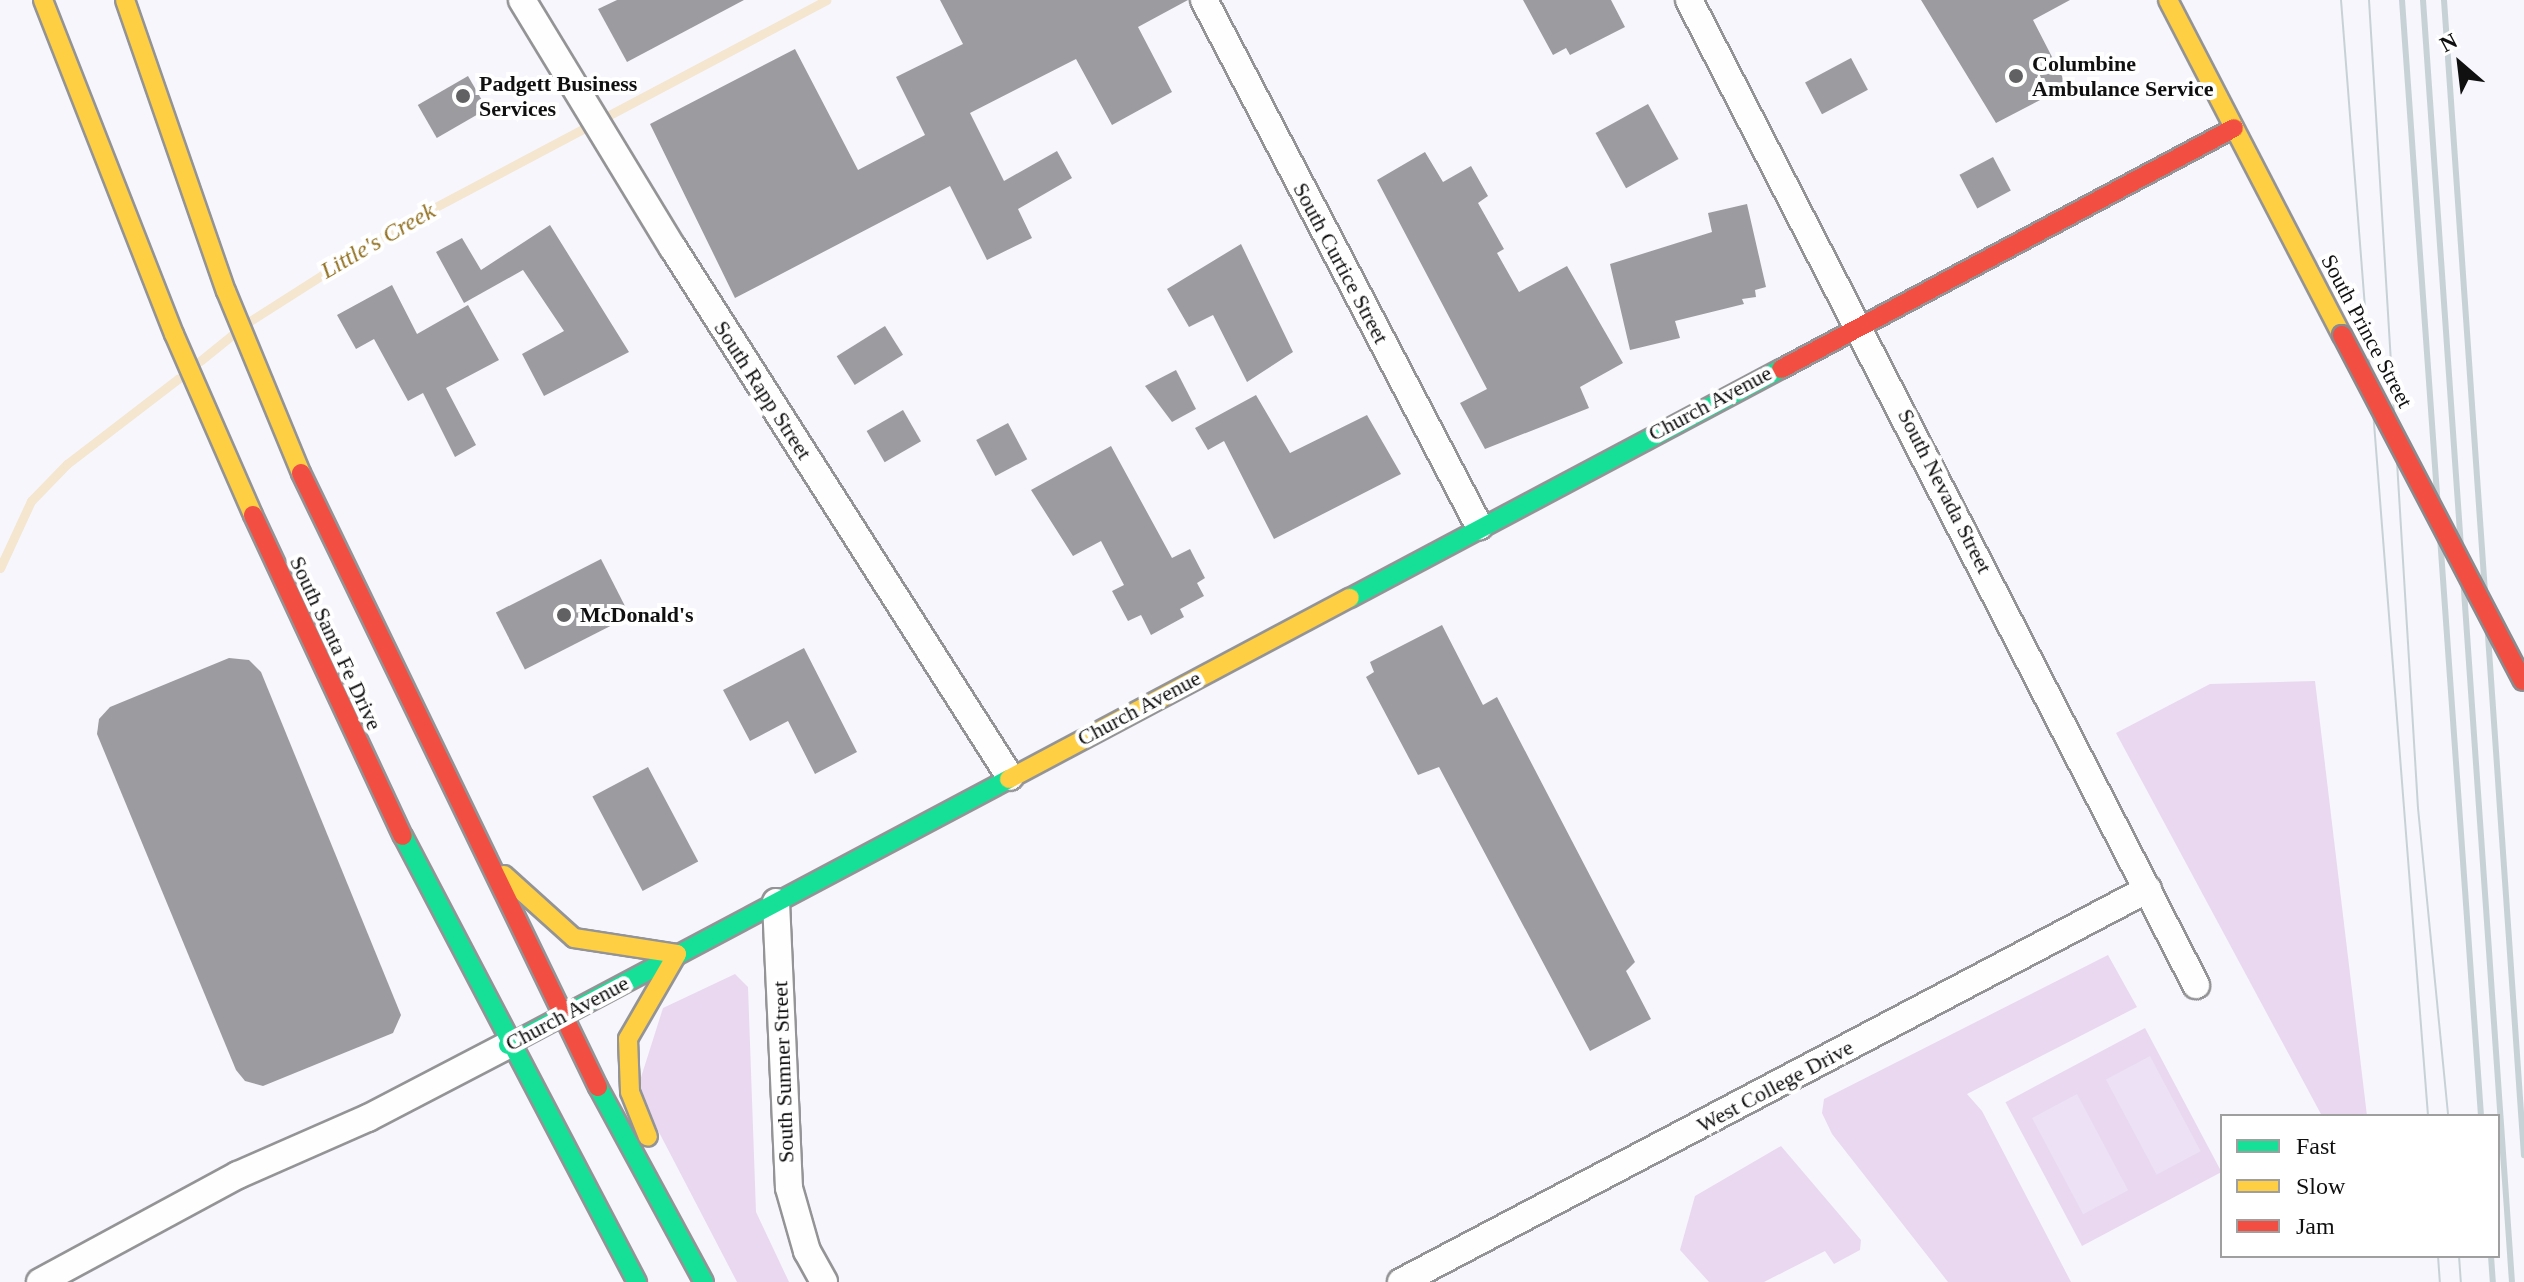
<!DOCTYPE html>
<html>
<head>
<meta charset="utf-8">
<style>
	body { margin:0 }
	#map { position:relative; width:2524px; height:1282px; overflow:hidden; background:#f7f6fc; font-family:"Times New Roman",serif }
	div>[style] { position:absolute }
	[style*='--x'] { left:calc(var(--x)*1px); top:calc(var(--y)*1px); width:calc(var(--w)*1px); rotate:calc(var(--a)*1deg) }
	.green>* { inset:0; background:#e9d8f0; transform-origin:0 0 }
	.pitch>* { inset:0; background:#ece1f5; transform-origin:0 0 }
	.stream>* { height:9px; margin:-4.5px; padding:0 4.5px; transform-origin:4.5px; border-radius:4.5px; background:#f4e6cf }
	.building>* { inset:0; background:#9c9ca0; transform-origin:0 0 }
	.roads { filter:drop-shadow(2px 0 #949496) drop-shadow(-2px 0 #949496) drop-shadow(0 2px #949496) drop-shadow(0 -2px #949496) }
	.street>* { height:26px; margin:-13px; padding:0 13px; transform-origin:13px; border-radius:13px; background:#fefeff }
	.fast>* { height:18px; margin:-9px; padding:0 9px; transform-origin:9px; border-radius:9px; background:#16e098 }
	.slow>* { height:18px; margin:-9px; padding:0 9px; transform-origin:9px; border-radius:9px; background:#ffcf43 }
	.jam>* { height:18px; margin:-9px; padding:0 9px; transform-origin:9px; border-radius:9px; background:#f24e42 }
	.tram>* { height:2px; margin:-1px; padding:0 1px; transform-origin:1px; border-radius:1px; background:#c7d2d7 }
	.rail>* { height:6px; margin:-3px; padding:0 3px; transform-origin:3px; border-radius:3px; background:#c7d2d7 }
	.bridges { filter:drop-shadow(2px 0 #8b8a8d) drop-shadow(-2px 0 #8b8a8d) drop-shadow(0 2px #8b8a8d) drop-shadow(0 -2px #8b8a8d) }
	.jam-bridge>* { height:18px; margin:-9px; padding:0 9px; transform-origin:9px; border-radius:9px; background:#f24e42 }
	.dots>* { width:22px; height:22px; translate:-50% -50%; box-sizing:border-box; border:4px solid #fff; border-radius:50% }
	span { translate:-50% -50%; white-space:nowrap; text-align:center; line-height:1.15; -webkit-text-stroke:8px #fff; paint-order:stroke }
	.poi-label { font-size:22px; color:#101010; font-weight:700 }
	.left { translate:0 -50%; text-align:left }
	.street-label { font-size:22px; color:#101010 }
	.water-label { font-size:24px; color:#927121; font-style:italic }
	.legend { position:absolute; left:2220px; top:1114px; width:280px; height:144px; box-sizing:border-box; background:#fff; border:2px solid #9f9f9f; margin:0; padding:10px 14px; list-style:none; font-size:24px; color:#101010 }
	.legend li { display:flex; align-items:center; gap:16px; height:40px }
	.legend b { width:40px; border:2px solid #9f9f9f }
	.north { position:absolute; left:2420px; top:24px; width:80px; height:80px; -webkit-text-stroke:6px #fff; paint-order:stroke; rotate:332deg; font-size:22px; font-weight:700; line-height:32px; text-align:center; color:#101010 }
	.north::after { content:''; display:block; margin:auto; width:28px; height:36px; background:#101010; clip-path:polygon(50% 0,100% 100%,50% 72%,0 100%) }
</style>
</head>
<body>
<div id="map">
	<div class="green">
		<div style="clip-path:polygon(2315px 681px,2367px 1116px,2322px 1116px,2116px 733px,2210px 684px)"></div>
		<div style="clip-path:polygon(2108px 955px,2137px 1007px,1967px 1094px,1982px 1111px,2071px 1282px,1948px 1282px,1832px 1134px,1822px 1113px,1824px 1099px)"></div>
		<div style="clip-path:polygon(735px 974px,748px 987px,756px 1212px,789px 1282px,737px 1282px,637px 1090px,663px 1008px)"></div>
		<div style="left:2145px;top:1028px;width:163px;height:158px;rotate:62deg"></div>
		<div style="clip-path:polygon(1781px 1146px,1861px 1240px,1860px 1250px,1834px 1264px,1825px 1251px,1764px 1282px,1709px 1282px,1680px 1250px,1695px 1196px)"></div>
	</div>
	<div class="pitch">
		<div style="left:2150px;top:1056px;width:108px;height:50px;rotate:62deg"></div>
		<div style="left:2077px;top:1094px;width:109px;height:51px;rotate:62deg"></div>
	</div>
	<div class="stream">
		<div style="--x:250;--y:321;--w:173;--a:-32.5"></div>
		<div style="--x:396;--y:228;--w:487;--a:-27.9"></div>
		<div style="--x:200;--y:361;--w:41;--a:-39.1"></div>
		<div style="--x:0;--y:568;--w:74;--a:-65.2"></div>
		<div style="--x:31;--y:501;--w:52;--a:-45.8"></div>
		<div style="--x:67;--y:464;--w:141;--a:-37.5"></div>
	</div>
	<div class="building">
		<div style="clip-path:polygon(617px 0,744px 0,627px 62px,598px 9px)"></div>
		<div style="clip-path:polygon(940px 0,1188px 0,1138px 27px,1172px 92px,1112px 125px,1076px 59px,970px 113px,1004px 181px,1057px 151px,1072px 178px,1018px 209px,1032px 238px,987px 260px,950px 186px,735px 298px,650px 124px,795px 49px,858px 170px,925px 135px,896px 77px,963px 44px)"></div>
		<div style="clip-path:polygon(1523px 0,1611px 0,1625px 27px,1570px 55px,1566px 48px,1553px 55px)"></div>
		<div style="clip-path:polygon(1921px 0,2070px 0,2033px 20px,2067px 86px,1996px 123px)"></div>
		<div style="left:1851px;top:58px;width:36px;height:52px;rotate:62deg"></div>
		<div style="left:468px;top:76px;width:38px;height:58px;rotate:60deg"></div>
		<div style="left:1648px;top:104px;width:63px;height:60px;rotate:61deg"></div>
		<div style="clip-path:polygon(1425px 152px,1443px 182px,1471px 166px,1488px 196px,1478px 203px,1504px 249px,1497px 253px,1519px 292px,1567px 266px,1623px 363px,1580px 387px,1589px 408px,1485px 449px,1460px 403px,1487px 389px,1377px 180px)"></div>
		<div style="left:1993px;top:157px;width:38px;height:38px;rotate:62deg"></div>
		<div style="clip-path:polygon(1747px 204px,1766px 287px,1755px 290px,1756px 297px,1742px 299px,1744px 304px,1675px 321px,1680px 338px,1630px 350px,1610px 264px,1712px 232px,1708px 213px)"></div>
		<div style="clip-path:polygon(550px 225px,629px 352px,544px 396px,522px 354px,564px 331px,523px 270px,464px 303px,436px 252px,462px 238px,481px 270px)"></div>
		<div style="clip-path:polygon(1241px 244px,1293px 352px,1247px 382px,1213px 315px,1189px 327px,1167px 289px)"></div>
		<div style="clip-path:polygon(392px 285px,417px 334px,468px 305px,499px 360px,446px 388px,476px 445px,455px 457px,423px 393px,408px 401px,374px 339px,356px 349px,337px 315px)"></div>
		<div style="left:885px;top:326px;width:34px;height:57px;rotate:58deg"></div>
		<div style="clip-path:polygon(1176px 370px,1196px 409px,1172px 422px,1145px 386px)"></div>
		<div style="clip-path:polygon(1256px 395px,1290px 453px,1367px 415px,1401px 474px,1274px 539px,1224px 441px,1208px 450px,1195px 428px)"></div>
		<div style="left:903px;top:410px;width:36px;height:42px;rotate:60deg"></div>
		<div style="left:1008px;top:423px;width:41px;height:36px;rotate:62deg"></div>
		<div style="clip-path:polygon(1111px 446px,1172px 558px,1190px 549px,1205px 578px,1197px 583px,1204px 596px,1180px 609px,1184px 617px,1151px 635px,1141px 615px,1128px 621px,1112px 591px,1124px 585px,1101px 541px,1073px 556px,1031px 490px)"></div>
		<div style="left:601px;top:559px;width:64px;height:118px;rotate:63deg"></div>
		<div style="clip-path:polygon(1442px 625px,1483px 705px,1497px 697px,1635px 962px,1626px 971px,1651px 1019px,1590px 1051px,1439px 767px,1418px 775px,1366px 677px,1374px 672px,1370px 662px)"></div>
		<div style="clip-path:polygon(804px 648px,857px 752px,815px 774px,788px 721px,750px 741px,723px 690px)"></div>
		<div style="clip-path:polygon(229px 658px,249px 660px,261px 672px,401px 1015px,393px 1033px,263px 1086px,245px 1081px,236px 1070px,97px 734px,99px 719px,110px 707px)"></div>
		<div style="left:648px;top:767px;width:107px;height:63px;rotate:62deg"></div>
	</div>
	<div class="roads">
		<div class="street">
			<div style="--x:522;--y:0;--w:290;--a:58.7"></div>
			<div style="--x:673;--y:248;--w:627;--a:57.5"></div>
			<div style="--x:1204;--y:0;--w:594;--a:62.4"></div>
			<div style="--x:1689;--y:0;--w:1108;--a:62.76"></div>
			<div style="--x:776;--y:902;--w:286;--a:87.4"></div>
			<div style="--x:789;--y:1188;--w:66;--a:74.1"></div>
			<div style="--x:807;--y:1251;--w:35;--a:61"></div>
			<div style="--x:40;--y:1282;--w:225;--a:-28.4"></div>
			<div style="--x:238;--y:1175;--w:142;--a:-23.7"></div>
			<div style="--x:368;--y:1118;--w:158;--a:-27.5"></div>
			<div style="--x:1401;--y:1282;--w:844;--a:-27.75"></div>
		</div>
		<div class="fast">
			<div style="--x:1350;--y:598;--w:488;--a:-28"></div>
			<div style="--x:403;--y:836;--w:504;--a:62.32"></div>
			<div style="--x:508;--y:1045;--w:567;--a:-27.97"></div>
			<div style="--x:598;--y:1087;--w:222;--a:61.5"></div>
		</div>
		<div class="slow">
			<div style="--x:43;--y:0;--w:359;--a:68.6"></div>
			<div style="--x:174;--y:334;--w:197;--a:66.4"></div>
			<div style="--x:125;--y:0;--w:308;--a:70.9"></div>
			<div style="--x:226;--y:291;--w:197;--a:67.6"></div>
			<div style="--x:2168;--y:0;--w:377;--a:62.6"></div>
			<div style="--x:1009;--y:779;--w:386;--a:-28"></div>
			<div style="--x:504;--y:875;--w:94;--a:42"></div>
			<div style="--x:574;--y:938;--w:104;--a:8.8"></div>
			<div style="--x:677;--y:954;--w:98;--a:120"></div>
			<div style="--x:628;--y:1039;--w:53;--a:87.8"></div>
			<div style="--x:630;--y:1092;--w:48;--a:68.2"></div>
		</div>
		<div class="jam">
			<div style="--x:1781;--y:369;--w:513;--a:-28.01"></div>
			<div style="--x:301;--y:473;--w:682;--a:64.19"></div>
			<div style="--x:253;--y:515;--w:354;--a:65"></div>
		</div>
	</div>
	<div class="tram">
		<div style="--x:2341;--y:0;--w:1119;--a:85.54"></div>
		<div style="--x:2369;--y:0;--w:809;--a:86.53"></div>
		<div style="--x:2418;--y:808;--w:309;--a:84.4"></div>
		<div style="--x:2438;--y:1256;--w:26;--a:86"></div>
		<div style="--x:2459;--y:1256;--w:26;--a:86"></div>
	</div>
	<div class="rail">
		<div style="--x:2402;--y:0;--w:1119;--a:85.95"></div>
		<div style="--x:2423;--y:0;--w:1285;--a:86.03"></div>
		<div style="--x:2444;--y:0;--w:1158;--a:86.04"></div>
		<div style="--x:2491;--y:1256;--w:26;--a:86"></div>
	</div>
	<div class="bridges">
		<div class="jam-bridge">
			<div style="--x:2342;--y:335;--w:390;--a:62.4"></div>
		</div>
	</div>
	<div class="dots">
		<div style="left:2016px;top:76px;background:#616063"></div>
		<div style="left:463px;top:96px;background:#616063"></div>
		<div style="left:564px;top:615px;background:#616063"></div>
	</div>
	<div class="poi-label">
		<span class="left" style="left:2032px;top:76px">Columbine<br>Ambulance Service</span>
		<span class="left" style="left:479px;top:96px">Padgett Business<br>Services</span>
		<span class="left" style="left:580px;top:615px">McDonald's</span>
	</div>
	<div class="street-label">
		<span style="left:1341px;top:263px;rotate:62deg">South Curtice Street</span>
		<span style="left:2367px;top:331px;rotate:62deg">South Prince Street</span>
		<span style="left:763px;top:390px;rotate:57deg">South Rapp Street</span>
		<span style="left:1710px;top:403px;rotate:-28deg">Church Avenue</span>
		<span style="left:1945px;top:491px;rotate:63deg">South Nevada Street</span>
		<span style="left:336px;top:643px;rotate:65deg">South Santa Fe Drive</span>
		<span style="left:1139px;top:708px;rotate:-28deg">Church Avenue</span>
		<span style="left:567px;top:1013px;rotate:-28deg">Church Avenue</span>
		<span style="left:783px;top:1072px;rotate:-92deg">South Sumner Street</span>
		<span style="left:1775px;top:1086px;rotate:-28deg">West College Drive</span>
	</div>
	<div class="water-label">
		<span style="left:378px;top:241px;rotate:-30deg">Little's Creek</span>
	</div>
	<ul class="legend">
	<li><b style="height:10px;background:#16e098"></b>Fast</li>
	<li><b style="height:10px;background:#ffcf43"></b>Slow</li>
	<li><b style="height:10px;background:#f24e42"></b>Jam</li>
	</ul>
	<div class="north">N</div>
</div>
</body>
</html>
